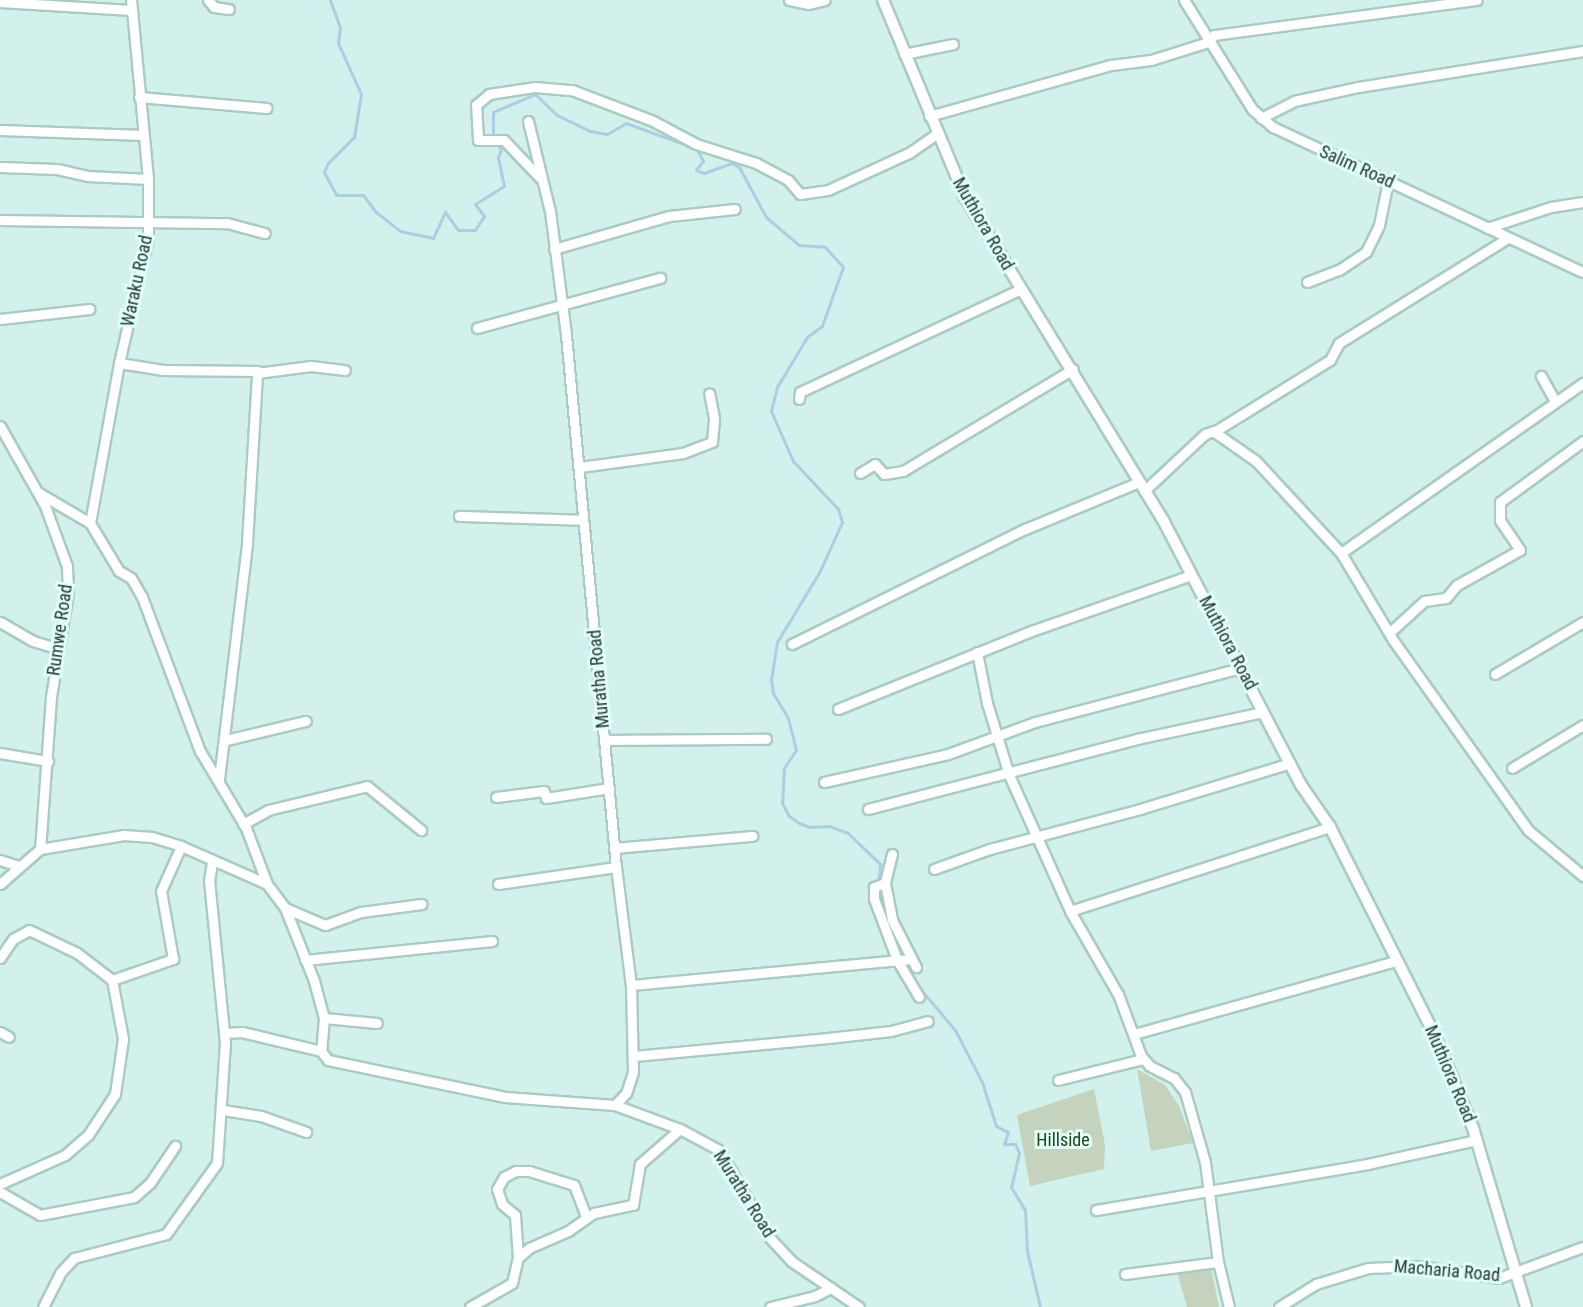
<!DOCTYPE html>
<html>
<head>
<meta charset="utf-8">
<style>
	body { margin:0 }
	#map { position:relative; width:1583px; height:1307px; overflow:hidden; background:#d2f1ec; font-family:"Roboto Condensed",sans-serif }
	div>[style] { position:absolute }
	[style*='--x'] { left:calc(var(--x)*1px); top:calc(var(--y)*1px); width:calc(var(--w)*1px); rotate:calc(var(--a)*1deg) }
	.green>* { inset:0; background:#c5d3be }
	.stream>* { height:3px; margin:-1.5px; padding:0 1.5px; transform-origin:1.5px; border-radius:1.5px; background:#abcfe2 }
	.roads { filter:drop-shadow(2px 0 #abcac4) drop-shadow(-2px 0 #abcac4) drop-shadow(0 2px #abcac4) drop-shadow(0 -2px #abcac4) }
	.minor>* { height:9px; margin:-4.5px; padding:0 4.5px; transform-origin:4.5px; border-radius:4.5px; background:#fff }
	.tertiary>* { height:10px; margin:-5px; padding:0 5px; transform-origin:5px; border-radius:5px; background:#fff }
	span { translate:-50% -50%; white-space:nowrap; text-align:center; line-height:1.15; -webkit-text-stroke:6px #dffff9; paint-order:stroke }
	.street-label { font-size:18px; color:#2c3836 }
	.park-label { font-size:18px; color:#254015 }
</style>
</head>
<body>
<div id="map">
	<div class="green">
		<div style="clip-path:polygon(1137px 1069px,1165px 1085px,1179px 1106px,1193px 1143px,1151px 1151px)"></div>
		<div style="clip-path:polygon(1094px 1089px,1105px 1145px,1104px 1169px,1030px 1186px,1017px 1115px)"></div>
		<div style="clip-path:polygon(1211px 1267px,1219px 1307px,1187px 1307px,1177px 1272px)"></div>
	</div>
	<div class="stream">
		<div style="--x:330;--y:0;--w:29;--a:70"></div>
		<div style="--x:340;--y:27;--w:16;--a:97"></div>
		<div style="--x:338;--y:43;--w:56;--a:65.7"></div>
		<div style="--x:361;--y:94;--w:44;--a:99.2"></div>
		<div style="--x:354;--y:137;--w:37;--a:135"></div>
		<div style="--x:328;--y:163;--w:10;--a:114"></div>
		<div style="--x:324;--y:172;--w:26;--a:62"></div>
		<div style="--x:336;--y:195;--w:27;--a:0"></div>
		<div style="--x:363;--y:195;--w:21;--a:53"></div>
		<div style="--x:376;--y:212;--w:31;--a:38"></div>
		<div style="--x:400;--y:231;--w:34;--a:12"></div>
		<div style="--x:433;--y:238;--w:29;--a:-65"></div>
		<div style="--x:445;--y:212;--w:22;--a:54"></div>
		<div style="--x:458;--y:230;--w:17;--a:0"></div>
		<div style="--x:475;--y:230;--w:17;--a:-57"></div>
		<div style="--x:484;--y:216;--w:15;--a:-127"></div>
		<div style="--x:475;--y:204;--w:34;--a:-32"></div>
		<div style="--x:504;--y:186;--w:30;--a:-102"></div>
		<div style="--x:498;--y:157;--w:9;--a:-69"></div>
		<div style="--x:501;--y:149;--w:8;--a:-130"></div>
		<div style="--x:493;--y:137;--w:25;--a:-90"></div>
		<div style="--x:493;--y:112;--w:46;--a:-23.2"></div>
		<div style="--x:535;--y:94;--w:30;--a:44"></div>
		<div style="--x:557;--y:115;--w:37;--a:26"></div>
		<div style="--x:590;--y:131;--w:17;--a:10"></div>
		<div style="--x:607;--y:134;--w:22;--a:-30"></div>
		<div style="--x:626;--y:123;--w:76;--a:20.1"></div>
		<div style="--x:697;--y:149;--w:13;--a:63"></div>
		<div style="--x:703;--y:161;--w:11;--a:128"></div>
		<div style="--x:696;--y:170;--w:9;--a:21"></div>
		<div style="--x:704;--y:173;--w:29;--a:-20"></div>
		<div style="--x:731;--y:163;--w:9;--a:27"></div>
		<div style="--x:739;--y:167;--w:57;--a:61.6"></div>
		<div style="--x:766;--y:217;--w:43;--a:40.3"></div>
		<div style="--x:799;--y:245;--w:26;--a:4"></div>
		<div style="--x:825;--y:247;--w:27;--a:48"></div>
		<div style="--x:843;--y:267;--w:63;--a:109.6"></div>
		<div style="--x:822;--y:326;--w:19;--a:144"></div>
		<div style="--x:807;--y:337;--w:58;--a:121"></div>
		<div style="--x:777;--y:387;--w:25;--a:104"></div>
		<div style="--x:771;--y:411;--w:55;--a:66.3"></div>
		<div style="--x:793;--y:461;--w:66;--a:46.8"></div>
		<div style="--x:838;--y:509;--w:14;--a:73"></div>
		<div style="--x:842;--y:522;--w:54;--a:114.2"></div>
		<div style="--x:820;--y:571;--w:83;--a:121.2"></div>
		<div style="--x:777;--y:642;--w:37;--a:99"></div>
		<div style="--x:771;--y:679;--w:14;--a:82"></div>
		<div style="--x:773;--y:693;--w:29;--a:59"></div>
		<div style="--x:788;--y:718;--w:33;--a:76"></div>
		<div style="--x:796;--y:750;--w:22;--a:124"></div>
		<div style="--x:784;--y:768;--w:35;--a:93"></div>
		<div style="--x:782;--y:803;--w:15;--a:62"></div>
		<div style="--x:789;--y:816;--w:12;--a:35"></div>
		<div style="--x:799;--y:823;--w:12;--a:20"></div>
		<div style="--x:810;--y:827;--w:19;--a:-3"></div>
		<div style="--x:829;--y:826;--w:20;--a:20"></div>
		<div style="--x:848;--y:833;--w:45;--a:44.1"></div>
		<div style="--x:880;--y:864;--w:22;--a:95"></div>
		<div style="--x:878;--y:886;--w:33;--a:76"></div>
		<div style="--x:890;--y:930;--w:42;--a:65.9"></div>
		<div style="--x:916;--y:984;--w:60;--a:49.7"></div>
		<div style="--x:955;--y:1030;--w:59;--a:62.6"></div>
		<div style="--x:982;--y:1082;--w:46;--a:72.3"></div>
		<div style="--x:996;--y:1126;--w:13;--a:27"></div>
		<div style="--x:1008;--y:1132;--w:13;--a:108"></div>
		<div style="--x:1004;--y:1144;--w:11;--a:0"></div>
		<div style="--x:1015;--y:1144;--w:10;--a:66"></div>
		<div style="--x:1019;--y:1153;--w:35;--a:103"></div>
		<div style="--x:1011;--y:1187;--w:27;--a:59"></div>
		<div style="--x:1025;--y:1210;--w:41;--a:87.2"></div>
		<div style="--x:1027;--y:1251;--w:57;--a:76.9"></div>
	</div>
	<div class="roads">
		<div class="minor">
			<div style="--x:208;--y:0;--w:9;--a:49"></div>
			<div style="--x:214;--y:7;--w:15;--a:8"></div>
			<div style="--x:789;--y:0;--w:19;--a:12"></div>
			<div style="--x:808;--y:4;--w:17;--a:-13"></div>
			<div style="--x:1184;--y:0;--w:128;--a:58"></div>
			<div style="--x:1252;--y:109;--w:28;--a:41"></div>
			<div style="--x:1273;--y:127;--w:342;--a:25.1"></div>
			<div style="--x:0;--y:2;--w:131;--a:3.5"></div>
			<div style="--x:904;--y:54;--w:50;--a:-11.5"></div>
			<div style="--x:139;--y:97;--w:128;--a:4.9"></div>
			<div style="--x:929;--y:116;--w:189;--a:-15.7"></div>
			<div style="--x:1111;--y:65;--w:40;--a:-7.1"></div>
			<div style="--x:1151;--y:60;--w:60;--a:-17.5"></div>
			<div style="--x:1208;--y:42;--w:9;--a:-49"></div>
			<div style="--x:1214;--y:35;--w:265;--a:-7.6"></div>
			<div style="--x:1261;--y:118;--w:37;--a:-27"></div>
			<div style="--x:1294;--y:101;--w:66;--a:-12.3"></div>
			<div style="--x:1358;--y:87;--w:228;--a:-9.1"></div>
			<div style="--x:528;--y:121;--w:93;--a:76.3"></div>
			<div style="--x:550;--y:211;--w:125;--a:82.6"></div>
			<div style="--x:566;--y:335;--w:534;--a:84.63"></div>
			<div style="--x:616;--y:867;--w:119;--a:82.8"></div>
			<div style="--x:631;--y:985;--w:87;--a:88.7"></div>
			<div style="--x:633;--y:1072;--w:22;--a:108"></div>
			<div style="--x:626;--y:1093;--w:16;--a:133"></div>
			<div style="--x:0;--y:130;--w:143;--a:2"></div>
			<div style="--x:0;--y:167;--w:57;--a:2"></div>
			<div style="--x:57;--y:169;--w:32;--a:13"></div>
			<div style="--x:88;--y:176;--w:60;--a:2.9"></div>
			<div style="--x:540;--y:178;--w:52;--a:-133.5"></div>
			<div style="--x:504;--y:140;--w:26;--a:180"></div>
			<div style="--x:478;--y:140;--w:35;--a:-93"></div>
			<div style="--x:476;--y:105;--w:17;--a:-40"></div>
			<div style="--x:489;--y:94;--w:47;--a:-8.7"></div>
			<div style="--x:535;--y:87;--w:37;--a:5"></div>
			<div style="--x:572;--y:90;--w:87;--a:20.9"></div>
			<div style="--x:653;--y:121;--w:49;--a:28.1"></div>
			<div style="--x:696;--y:144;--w:63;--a:17.6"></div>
			<div style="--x:756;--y:163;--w:36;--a:28"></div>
			<div style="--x:788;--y:180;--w:18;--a:49"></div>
			<div style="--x:800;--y:194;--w:28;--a:-8"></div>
			<div style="--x:828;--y:190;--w:89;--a:-24.6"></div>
			<div style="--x:909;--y:153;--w:33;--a:-35"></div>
			<div style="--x:0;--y:220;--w:227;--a:0.8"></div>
			<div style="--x:227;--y:223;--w:39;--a:15"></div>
			<div style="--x:1487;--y:228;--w:67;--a:-18.2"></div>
			<div style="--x:1551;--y:207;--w:32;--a:-9"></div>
			<div style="--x:554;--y:249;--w:120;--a:-16"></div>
			<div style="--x:669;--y:216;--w:66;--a:-6.1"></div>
			<div style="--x:1307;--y:282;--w:34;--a:-21"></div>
			<div style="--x:1339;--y:270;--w:32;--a:-34"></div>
			<div style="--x:1366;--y:252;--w:30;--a:-64"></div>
			<div style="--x:1379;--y:225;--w:45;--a:-78.4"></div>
			<div style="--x:0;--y:319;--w:90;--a:-6.4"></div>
			<div style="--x:477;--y:328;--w:190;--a:-15.3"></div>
			<div style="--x:119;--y:363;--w:45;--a:9"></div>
			<div style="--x:163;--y:370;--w:95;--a:0.6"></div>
			<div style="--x:1541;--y:376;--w:29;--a:61"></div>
			<div style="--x:799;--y:399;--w:7;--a:-82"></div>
			<div style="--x:800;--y:392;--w:244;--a:-25"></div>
			<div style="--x:0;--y:426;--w:92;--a:60.6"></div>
			<div style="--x:45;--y:506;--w:64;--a:69.9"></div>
			<div style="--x:67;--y:566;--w:26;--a:88"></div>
			<div style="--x:68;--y:592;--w:106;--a:99.2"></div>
			<div style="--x:51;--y:697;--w:152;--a:94.1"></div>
			<div style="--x:1213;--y:431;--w:52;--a:34.9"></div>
			<div style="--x:1256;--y:461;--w:125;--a:47.3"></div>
			<div style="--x:1341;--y:553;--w:101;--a:59.1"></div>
			<div style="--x:1393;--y:640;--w:233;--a:54.6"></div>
			<div style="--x:1528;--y:830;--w:72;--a:39.9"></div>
			<div style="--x:580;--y:467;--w:104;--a:-7.7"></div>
			<div style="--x:683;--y:453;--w:31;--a:-21"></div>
			<div style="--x:712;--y:442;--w:24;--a:-85"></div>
			<div style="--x:714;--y:418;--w:25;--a:-101"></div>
			<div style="--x:860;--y:473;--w:17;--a:-31"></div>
			<div style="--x:875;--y:464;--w:13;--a:48"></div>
			<div style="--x:884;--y:474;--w:19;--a:-9"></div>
			<div style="--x:903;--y:471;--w:198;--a:-31"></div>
			<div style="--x:1144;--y:491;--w:83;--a:-43.1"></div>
			<div style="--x:1205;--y:434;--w:13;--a:-18"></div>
			<div style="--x:1217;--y:430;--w:133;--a:-31.8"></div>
			<div style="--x:1330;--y:360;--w:19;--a:-62"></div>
			<div style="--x:1339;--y:343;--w:199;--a:-31.9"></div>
			<div style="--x:39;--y:493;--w:59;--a:30.5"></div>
			<div style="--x:90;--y:523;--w:56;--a:58.9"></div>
			<div style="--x:119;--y:571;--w:14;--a:30"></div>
			<div style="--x:131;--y:578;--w:22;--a:60"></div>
			<div style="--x:142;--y:597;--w:165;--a:69.4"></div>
			<div style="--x:200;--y:751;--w:90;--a:59.1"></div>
			<div style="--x:246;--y:828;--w:60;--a:69.4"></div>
			<div style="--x:459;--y:516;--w:124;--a:1.8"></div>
			<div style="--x:90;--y:523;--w:163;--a:-79.7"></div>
			<div style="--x:119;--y:363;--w:129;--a:-77"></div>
			<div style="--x:148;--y:237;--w:58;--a:-90"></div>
			<div style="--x:148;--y:179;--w:180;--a:-95.4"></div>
			<div style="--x:1341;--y:553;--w:296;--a:-35.1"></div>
			<div style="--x:0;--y:622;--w:38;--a:30"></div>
			<div style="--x:33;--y:641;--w:27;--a:17"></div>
			<div style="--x:1389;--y:633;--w:47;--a:-42.4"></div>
			<div style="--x:1424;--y:601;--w:22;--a:-8"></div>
			<div style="--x:1446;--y:598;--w:17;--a:-50"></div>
			<div style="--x:1457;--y:585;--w:72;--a:-29.1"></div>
			<div style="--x:1520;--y:550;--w:36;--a:-124"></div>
			<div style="--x:1500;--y:520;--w:18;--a:-90"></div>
			<div style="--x:1500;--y:502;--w:103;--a:-36.3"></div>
			<div style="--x:792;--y:644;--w:260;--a:-26.3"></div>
			<div style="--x:1025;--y:529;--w:123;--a:-22.4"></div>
			<div style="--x:977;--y:652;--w:52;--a:78.9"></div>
			<div style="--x:987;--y:703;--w:75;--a:73"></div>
			<div style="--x:1009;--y:775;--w:149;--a:65.8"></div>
			<div style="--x:1070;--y:911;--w:96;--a:60"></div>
			<div style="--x:1118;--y:994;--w:66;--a:69.6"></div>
			<div style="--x:1141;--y:1056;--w:13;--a:48"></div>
			<div style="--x:1150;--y:1066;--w:27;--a:27"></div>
			<div style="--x:1174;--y:1078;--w:18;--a:52"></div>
			<div style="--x:1185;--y:1092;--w:73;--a:74.1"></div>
			<div style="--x:1205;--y:1162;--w:101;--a:82.6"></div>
			<div style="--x:1218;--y:1262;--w:46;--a:76.3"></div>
			<div style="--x:1495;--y:674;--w:102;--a:-30.6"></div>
			<div style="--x:838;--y:709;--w:211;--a:-22"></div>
			<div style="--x:1034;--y:630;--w:166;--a:-19.3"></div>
			<div style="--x:226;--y:740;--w:82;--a:-13.4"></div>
			<div style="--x:605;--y:740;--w:161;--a:-0.4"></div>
			<div style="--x:0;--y:753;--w:49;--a:9.5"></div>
			<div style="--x:1512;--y:768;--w:83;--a:-31.2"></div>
			<div style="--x:219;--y:779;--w:238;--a:-83.2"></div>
			<div style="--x:247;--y:543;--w:170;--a:-86.6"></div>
			<div style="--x:257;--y:373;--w:54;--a:-7.4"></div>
			<div style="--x:311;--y:366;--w:34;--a:7"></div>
			<div style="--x:824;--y:782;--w:127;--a:-12.7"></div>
			<div style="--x:948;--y:754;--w:93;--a:-20.2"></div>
			<div style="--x:1035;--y:722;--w:213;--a:-14.7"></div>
			<div style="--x:496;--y:797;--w:48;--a:-7.1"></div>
			<div style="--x:544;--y:791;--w:7;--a:74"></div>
			<div style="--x:546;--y:798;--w:64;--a:-9"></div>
			<div style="--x:868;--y:809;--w:278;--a:-14.6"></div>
			<div style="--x:1137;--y:739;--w:129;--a:-12.1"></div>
			<div style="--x:243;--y:824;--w:29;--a:-29"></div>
			<div style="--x:268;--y:810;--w:102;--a:-13.6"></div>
			<div style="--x:367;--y:786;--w:70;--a:39.2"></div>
			<div style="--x:614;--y:848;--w:139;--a:-5"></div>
			<div style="--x:892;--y:854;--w:30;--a:104"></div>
			<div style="--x:885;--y:883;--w:38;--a:79"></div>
			<div style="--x:892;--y:920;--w:53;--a:62.9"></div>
			<div style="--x:0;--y:860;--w:19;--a:18"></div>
			<div style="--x:934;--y:869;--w:59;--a:-19.7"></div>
			<div style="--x:990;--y:849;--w:155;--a:-14.9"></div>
			<div style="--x:1140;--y:809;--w:157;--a:-17"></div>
			<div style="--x:885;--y:883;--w:12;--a:160"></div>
			<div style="--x:874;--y:887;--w:12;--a:90"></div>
			<div style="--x:874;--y:899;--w:65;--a:69.3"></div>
			<div style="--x:897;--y:960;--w:43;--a:59.3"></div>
			<div style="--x:0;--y:884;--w:53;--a:-41.2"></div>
			<div style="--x:40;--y:849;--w:85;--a:-9.5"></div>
			<div style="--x:124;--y:835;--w:28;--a:4"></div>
			<div style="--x:152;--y:837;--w:30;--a:17"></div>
			<div style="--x:181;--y:846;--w:94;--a:23.8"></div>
			<div style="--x:267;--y:884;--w:30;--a:53"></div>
			<div style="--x:285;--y:908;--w:79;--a:68.3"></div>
			<div style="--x:314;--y:981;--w:38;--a:75"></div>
			<div style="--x:324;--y:1018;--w:33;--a:95"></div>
			<div style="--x:321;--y:1051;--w:11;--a:52"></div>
			<div style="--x:328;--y:1060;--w:181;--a:11.8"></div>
			<div style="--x:505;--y:1097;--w:110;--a:4.2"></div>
			<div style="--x:615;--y:1105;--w:69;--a:20.3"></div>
			<div style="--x:680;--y:1129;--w:44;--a:28.3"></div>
			<div style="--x:719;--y:1150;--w:100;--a:60.1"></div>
			<div style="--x:769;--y:1237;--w:33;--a:47"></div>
			<div style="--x:791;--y:1261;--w:82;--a:34.1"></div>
			<div style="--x:498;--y:884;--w:119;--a:-8.2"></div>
			<div style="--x:285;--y:908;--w:43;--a:23"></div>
			<div style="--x:325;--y:925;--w:38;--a:-20"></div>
			<div style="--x:361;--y:912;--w:61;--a:-7.6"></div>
			<div style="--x:1070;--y:911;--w:273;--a:-17.9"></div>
			<div style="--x:0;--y:958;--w:23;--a:-56"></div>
			<div style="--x:13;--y:939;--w:18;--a:-29"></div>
			<div style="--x:29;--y:930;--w:53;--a:25.6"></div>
			<div style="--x:77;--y:953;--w:44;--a:37.6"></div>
			<div style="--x:112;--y:980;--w:60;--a:79.4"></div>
			<div style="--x:123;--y:1039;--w:56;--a:98.3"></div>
			<div style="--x:115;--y:1094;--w:49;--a:123.4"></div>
			<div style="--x:88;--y:1135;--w:30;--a:139"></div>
			<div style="--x:65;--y:1155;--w:71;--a:156"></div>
			<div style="--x:305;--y:960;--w:188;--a:-5.8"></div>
			<div style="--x:112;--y:980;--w:65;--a:-19"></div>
			<div style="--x:173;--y:959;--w:69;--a:-100"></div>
			<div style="--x:161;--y:891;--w:49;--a:-66"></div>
			<div style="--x:631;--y:985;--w:279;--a:-5.3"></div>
			<div style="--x:324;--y:1018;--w:53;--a:5.4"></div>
			<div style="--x:0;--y:1032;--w:10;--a:29"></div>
			<div style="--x:225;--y:1033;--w:17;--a:-3"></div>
			<div style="--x:242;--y:1032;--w:81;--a:13.5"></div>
			<div style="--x:1134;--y:1034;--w:272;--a:-15.6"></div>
			<div style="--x:634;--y:1056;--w:195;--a:-5.3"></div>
			<div style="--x:828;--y:1038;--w:63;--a:-6.3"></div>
			<div style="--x:891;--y:1031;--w:38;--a:-15"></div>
			<div style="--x:1058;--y:1080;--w:88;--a:-13.9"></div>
			<div style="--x:223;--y:1110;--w:38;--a:9"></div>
			<div style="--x:261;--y:1116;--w:48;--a:19.6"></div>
			<div style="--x:0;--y:1192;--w:46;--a:29.9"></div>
			<div style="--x:40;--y:1215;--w:96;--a:-10.8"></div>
			<div style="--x:134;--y:1197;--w:21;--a:-41"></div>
			<div style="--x:150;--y:1183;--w:45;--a:-56"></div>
			<div style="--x:1096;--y:1210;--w:276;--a:-9.6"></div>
			<div style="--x:1368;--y:1164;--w:111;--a:-12.5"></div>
			<div style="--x:518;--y:1258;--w:43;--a:-94"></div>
			<div style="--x:515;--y:1215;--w:17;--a:-140"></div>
			<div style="--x:502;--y:1204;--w:16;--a:-108"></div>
			<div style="--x:497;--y:1189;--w:14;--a:-60"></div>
			<div style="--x:504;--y:1177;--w:13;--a:-27"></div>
			<div style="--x:516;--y:1171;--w:13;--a:0"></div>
			<div style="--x:529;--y:1171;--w:47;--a:17.3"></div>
			<div style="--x:574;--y:1185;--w:34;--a:69"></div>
			<div style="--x:1125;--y:1274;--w:94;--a:-7.4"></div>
			<div style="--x:43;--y:1307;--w:38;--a:-63"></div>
			<div style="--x:60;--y:1273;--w:21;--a:-47"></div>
			<div style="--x:74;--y:1258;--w:95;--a:-14.6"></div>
			<div style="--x:166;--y:1234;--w:87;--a:-54.3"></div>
			<div style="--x:217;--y:1163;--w:120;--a:-86.2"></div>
			<div style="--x:225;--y:1043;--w:163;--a:-95.6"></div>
			<div style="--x:209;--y:881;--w:19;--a:-81"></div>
			<div style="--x:470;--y:1307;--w:48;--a:-29.7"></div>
			<div style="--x:512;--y:1283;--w:26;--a:-77"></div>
			<div style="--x:518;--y:1258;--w:15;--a:-42"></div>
			<div style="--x:529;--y:1248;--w:43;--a:-23.6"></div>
			<div style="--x:568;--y:1231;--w:32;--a:-35"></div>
			<div style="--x:594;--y:1213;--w:40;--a:-12"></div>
			<div style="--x:633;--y:1205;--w:42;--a:-80.3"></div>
			<div style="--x:640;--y:1164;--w:53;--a:-41.2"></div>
			<div style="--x:770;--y:1307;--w:46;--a:-13.7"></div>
			<div style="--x:815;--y:1296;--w:18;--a:-27"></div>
			<div style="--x:1279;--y:1307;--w:44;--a:-31.9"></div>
			<div style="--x:1316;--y:1284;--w:54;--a:-17.1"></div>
			<div style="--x:1368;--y:1268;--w:51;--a:-2.2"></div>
			<div style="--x:1419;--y:1266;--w:81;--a:8.5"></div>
			<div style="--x:1499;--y:1278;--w:90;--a:-20.3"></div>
		</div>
		<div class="tertiary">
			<div style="--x:883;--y:0;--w:213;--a:67.4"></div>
			<div style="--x:965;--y:197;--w:379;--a:58.5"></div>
			<div style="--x:1163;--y:520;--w:299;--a:62.5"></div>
			<div style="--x:1301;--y:785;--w:51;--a:55.4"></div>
			<div style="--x:1330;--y:827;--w:234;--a:63.3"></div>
			<div style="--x:1435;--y:1036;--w:100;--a:67.6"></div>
			<div style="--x:1473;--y:1128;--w:187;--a:73.5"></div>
		</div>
	</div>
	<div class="street-label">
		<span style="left:1357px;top:167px;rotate:24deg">Salim Road</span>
		<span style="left:983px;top:224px;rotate:60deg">Muthiora Road</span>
		<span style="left:137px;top:281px;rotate:-78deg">Waraku Road</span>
		<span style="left:60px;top:630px;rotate:-82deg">Rumwe Road</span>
		<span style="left:1228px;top:643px;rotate:62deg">Muthiora Road</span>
		<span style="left:599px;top:679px;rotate:-95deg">Muratha Road</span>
		<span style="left:1450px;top:1074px;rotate:67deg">Muthiora Road</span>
		<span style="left:744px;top:1194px;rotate:58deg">Muratha Road</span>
		<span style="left:1447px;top:1271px;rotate:5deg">Macharia Road</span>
	</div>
	<div class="park-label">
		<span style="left:1063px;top:1140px">Hillside</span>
	</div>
</div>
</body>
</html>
